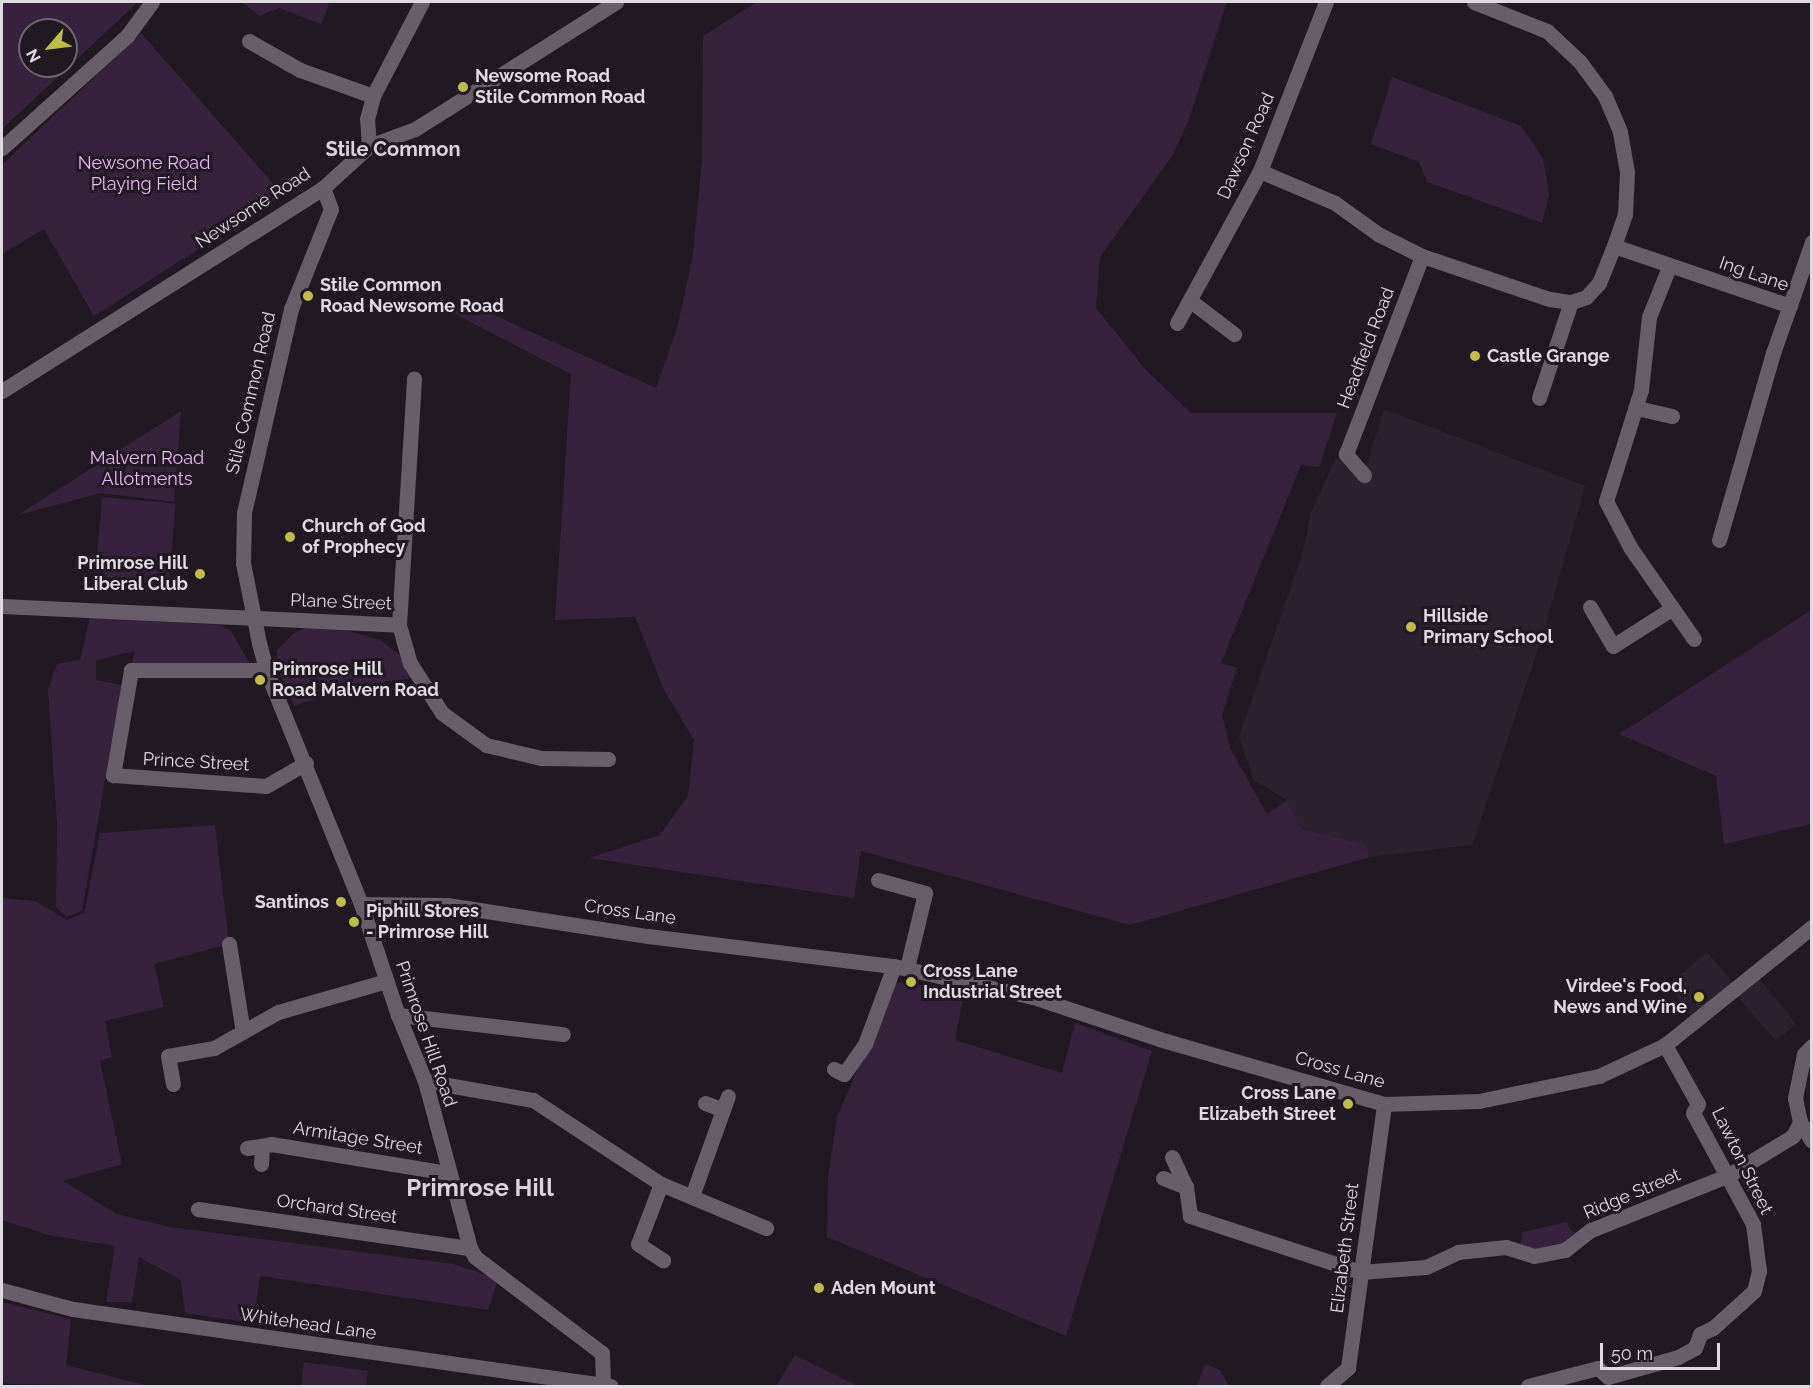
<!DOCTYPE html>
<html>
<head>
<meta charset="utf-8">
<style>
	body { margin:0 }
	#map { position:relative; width:1813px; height:1388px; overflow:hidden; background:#201922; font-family:Raleway,sans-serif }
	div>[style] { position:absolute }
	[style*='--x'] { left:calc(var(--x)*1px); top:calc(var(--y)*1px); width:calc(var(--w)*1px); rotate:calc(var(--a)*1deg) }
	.built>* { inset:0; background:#2c212f }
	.green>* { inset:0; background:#36223c; transform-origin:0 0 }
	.minor>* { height:15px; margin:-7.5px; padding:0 7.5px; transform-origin:7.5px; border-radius:7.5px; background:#675e69 }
	.dots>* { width:16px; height:16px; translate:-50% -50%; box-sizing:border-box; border:3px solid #201922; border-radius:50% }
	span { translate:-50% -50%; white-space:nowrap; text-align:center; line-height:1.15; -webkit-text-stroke:6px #201922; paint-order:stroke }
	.poi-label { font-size:18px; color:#dfdae0; font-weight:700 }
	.left { translate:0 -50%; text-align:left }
	.right { translate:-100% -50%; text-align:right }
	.street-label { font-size:18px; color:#dfdae0 }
	.park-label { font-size:18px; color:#edb7fd }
	.neighbourhood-label { font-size:20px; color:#dcd2df; font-weight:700 }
	.district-label { font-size:24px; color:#dcd2df; font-weight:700 }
	.frame { position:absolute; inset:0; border:3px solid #dfdae0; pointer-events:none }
	.north { position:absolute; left:18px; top:18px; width:60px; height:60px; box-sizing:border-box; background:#201922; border:2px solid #6c666e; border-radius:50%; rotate:242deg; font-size:16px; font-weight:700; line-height:24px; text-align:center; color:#dfdae0 }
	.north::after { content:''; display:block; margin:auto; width:21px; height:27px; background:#c0be41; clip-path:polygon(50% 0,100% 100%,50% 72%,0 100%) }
	.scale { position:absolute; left:1600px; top:1343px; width:120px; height:27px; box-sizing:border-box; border:3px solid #dfdae0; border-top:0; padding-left:8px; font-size:18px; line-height:21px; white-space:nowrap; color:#dfdae0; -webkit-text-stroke:4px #201922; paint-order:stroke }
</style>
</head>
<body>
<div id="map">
	<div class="built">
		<div style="clip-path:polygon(1384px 409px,1585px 486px,1543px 634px,1472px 845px,1370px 857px,1365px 844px,1302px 829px,1287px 800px,1254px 780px,1239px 737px,1302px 555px,1311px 513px,1336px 458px,1367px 465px)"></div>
		<div style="clip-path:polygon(1707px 952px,1733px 983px,1750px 967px,1796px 1024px,1776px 1041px,1730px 988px,1692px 1018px,1669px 985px)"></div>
	</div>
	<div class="green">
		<div style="clip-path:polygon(evenodd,2px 2px,138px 2px,2px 129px,2px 2px,30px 30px,66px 30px,66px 66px,30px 66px,30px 30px)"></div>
		<div style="clip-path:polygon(241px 2px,326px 2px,329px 5px,321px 24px,279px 8px,260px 16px)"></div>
		<div style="clip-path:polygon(757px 2px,1227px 2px,1188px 122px,1172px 156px,1100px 257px,1096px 308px,1145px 369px,1191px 413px,1337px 413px,1319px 467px,1301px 465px,1221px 663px,1237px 668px,1222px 715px,1230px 748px,1267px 814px,1287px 800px,1302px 829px,1365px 844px,1370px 857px,1130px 925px,861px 851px,854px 898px,589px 858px,660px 835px,688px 796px,694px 740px,664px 690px,635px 617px,555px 620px,571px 374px,455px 314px,458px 299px,656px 388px,678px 325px,693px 254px,702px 160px,703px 36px)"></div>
		<div style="clip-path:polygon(141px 33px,283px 195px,94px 316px,44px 229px,2px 254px,2px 165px)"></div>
		<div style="clip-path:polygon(1392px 77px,1521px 126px,1543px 158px,1549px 195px,1542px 223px,1427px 182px,1419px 162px,1371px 144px)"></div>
		<div style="clip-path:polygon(181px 411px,174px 502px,101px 493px,18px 515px)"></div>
		<div style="left:102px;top:497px;width:74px;height:90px;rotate:5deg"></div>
		<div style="clip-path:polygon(1811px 610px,1811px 824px,1724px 844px,1716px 776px,1619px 734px)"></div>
		<div style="clip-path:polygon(90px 617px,219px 625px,231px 631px,251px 666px,131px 666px,135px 651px,96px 660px,96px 680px,126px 686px,111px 747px,82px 911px,67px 917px,56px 907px,57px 824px,48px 689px,57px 664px,80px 660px)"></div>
		<div style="clip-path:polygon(319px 622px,380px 640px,410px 663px,417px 678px,357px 685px,294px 706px,277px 667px,277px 650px,294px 633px)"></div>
		<div style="clip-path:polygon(215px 825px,229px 944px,154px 964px,164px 1007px,105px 1021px,112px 1057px,100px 1061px,122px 1164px,63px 1181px,117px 1214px,170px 1227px,453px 1264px,498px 1279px,488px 1310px,260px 1276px,253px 1323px,185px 1313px,181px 1280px,139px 1257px,132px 1302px,106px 1302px,115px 1246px,48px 1235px,2px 1220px,2px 898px,35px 901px,67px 920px,84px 913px,100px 833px)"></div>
		<div style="clip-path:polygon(903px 982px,964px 992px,955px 1040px,1062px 1073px,1075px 1023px,1152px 1051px,1066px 1336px,827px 1237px,828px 1177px,837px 1117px,895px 983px)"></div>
		<div style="clip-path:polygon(1567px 1222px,1570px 1230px,1578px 1234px,1565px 1243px,1541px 1251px,1520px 1247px,1523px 1232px)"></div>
		<div style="clip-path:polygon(2px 1302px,71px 1319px,66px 1365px,149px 1386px,7px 1384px,2px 1380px)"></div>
		<div style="clip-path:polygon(795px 1355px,858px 1386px,776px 1386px)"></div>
		<div style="clip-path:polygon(304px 1362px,368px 1371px,366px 1386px,301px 1386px)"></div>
		<div style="clip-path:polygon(1205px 1364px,1220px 1370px,1229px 1386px,1197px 1386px)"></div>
	</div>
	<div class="minor">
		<div style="--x:1474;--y:2;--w:79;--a:21.7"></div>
		<div style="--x:1547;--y:31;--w:45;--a:43.2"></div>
		<div style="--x:1580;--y:62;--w:42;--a:53.7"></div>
		<div style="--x:1605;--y:96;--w:39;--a:67"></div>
		<div style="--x:1620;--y:132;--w:41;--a:80.1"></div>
		<div style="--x:1627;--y:172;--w:42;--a:92.7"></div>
		<div style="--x:1625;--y:214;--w:34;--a:109"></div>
		<div style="--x:249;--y:41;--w:59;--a:29.6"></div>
		<div style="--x:300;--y:70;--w:77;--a:19.6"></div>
		<div style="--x:369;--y:146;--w:27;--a:-94"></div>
		<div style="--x:367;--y:119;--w:24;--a:-75"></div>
		<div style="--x:373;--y:96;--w:106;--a:-62.5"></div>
		<div style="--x:2;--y:148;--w:168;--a:-41.9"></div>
		<div style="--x:127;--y:36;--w:42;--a:-53.7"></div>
		<div style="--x:1260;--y:171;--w:82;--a:23.1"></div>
		<div style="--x:1335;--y:203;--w:53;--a:35.8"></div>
		<div style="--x:1378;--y:234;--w:49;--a:26.6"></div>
		<div style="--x:1422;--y:256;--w:134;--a:18.7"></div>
		<div style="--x:1549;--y:299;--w:22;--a:8"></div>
		<div style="--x:1571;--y:302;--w:16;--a:-18"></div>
		<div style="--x:1586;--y:297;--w:19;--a:-47"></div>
		<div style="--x:1599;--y:283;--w:40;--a:-68"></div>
		<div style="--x:1614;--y:246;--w:186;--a:18.8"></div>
		<div style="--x:323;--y:188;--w:22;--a:69"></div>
		<div style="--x:331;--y:209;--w:108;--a:111.8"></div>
		<div style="--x:291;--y:309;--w:209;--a:103"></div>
		<div style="--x:244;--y:513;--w:50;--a:91.1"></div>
		<div style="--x:243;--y:563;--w:82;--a:78.7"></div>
		<div style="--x:259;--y:643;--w:28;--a:75"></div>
		<div style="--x:266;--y:670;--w:253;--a:67.9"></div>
		<div style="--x:361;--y:904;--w:117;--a:71.6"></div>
		<div style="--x:398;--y:1015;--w:71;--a:67.8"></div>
		<div style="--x:425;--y:1081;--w:173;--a:74.9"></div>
		<div style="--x:470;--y:1248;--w:10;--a:61"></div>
		<div style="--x:475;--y:1257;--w:159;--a:37.1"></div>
		<div style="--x:602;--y:1353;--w:33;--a:88"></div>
		<div style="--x:1669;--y:267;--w:54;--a:111.8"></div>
		<div style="--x:1649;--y:317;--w:73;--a:96.3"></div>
		<div style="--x:1641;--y:390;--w:116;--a:107.5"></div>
		<div style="--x:1606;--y:501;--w:52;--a:62.4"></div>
		<div style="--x:1630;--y:547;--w:112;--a:55.2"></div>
		<div style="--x:1192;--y:302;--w:53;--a:37.3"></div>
		<div style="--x:1177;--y:323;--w:173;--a:-61.4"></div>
		<div style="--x:1260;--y:171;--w:181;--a:-68.7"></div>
		<div style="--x:2;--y:391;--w:380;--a:-32.3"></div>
		<div style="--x:323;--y:188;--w:62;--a:-42.4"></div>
		<div style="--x:369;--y:146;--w:49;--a:-20.3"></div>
		<div style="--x:415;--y:129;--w:238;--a:-32.3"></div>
		<div style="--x:1539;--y:398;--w:101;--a:-71.6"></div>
		<div style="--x:1637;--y:408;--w:36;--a:13"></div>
		<div style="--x:1364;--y:475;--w:28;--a:-131"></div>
		<div style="--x:1346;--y:454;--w:212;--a:-69"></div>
		<div style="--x:1719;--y:540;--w:195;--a:-73.9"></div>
		<div style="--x:1773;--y:353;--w:118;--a:-70.6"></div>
		<div style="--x:2;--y:606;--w:397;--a:2.7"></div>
		<div style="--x:399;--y:625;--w:247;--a:-86.5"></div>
		<div style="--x:1590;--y:607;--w:45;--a:59.5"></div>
		<div style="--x:1613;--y:646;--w:69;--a:-32.5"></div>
		<div style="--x:399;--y:625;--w:40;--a:74"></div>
		<div style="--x:410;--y:663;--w:59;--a:57.4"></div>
		<div style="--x:442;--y:713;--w:54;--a:36"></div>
		<div style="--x:486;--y:745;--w:57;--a:13.3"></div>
		<div style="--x:541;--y:758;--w:67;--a:0.9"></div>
		<div style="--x:266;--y:670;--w:135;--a:180"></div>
		<div style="--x:131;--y:670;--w:107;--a:99.7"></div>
		<div style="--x:113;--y:775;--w:153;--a:4.1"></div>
		<div style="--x:266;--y:786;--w:46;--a:-29.9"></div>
		<div style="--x:878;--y:880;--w:49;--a:15.5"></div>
		<div style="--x:925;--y:893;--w:77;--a:103.5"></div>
		<div style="--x:361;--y:904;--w:86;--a:0.7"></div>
		<div style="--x:447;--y:905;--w:203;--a:8.8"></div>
		<div style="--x:648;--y:936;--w:248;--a:7"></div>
		<div style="--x:894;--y:966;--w:142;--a:12.6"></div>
		<div style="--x:1033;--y:997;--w:133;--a:18.4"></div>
		<div style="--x:1159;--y:1039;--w:234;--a:16.1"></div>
		<div style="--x:1384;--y:1104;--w:95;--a:-1.8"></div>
		<div style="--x:1479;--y:1101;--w:123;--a:-11.8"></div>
		<div style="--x:1599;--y:1076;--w:73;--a:-25.2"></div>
		<div style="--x:1665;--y:1045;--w:189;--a:-38.8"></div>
		<div style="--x:229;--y:944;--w:89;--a:81"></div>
		<div style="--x:398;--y:1015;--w:166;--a:6.6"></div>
		<div style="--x:1812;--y:1046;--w:11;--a:135"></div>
		<div style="--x:1804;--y:1054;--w:45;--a:101.6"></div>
		<div style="--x:1795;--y:1098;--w:25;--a:78"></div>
		<div style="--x:1800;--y:1122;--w:22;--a:58"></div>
		<div style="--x:834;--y:1069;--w:11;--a:27"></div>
		<div style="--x:844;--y:1074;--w:37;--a:-55"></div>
		<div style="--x:865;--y:1044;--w:83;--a:-69.6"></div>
		<div style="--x:425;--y:1081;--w:110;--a:10"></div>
		<div style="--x:533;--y:1100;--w:153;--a:33.3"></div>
		<div style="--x:661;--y:1184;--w:114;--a:22.7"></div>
		<div style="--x:173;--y:1084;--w:28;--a:-100"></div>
		<div style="--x:168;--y:1056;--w:47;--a:-9.9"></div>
		<div style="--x:214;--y:1048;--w:73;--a:-29.4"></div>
		<div style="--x:278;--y:1012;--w:113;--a:-15.9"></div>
		<div style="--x:705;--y:1103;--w:19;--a:21"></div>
		<div style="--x:247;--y:1148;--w:24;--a:-9"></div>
		<div style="--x:271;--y:1144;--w:180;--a:9.3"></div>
		<div style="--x:1172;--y:1157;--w:33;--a:65"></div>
		<div style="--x:1186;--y:1187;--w:29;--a:82"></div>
		<div style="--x:1190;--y:1216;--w:179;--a:18.2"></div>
		<div style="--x:1360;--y:1272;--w:66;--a:-4.3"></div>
		<div style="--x:1426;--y:1267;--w:35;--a:-25"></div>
		<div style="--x:1458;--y:1252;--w:48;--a:-5.9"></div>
		<div style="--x:1506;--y:1247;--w:29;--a:18"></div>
		<div style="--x:1534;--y:1256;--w:32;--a:-11"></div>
		<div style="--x:1565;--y:1250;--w:33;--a:-38"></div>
		<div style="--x:1591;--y:1230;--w:146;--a:-21.7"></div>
		<div style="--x:1727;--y:1176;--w:77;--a:-31.2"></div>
		<div style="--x:1793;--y:1136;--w:16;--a:-63"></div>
		<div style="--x:261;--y:1164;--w:18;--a:-87"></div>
		<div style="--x:1163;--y:1178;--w:25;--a:21"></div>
		<div style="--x:661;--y:1184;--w:64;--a:111"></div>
		<div style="--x:638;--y:1244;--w:30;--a:33"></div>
		<div style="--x:692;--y:1196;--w:106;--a:-70.2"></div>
		<div style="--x:198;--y:1209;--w:275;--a:8.2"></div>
		<div style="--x:2;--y:1290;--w:73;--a:15"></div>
		<div style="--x:73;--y:1309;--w:543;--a:8.15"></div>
		<div style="--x:1327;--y:1386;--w:28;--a:-41"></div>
		<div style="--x:1348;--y:1368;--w:266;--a:-82.2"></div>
		<div style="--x:1528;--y:1386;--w:72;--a:-14.4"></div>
		<div style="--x:1598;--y:1368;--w:13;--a:42"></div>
		<div style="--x:1608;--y:1377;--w:73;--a:-15.9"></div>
		<div style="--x:1678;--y:1357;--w:19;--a:-28"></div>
		<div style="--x:1695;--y:1348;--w:15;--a:-70"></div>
		<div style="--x:1700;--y:1334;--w:14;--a:-25"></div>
		<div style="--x:1713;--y:1328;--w:55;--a:-42.1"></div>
		<div style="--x:1754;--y:1291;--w:21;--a:-76"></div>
		<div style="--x:1759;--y:1271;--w:47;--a:-97.3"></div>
		<div style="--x:1753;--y:1224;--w:126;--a:-118.4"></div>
		<div style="--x:1693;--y:1113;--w:10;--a:-61"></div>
		<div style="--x:1698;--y:1104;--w:68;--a:-119.2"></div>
	</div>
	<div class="dots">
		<div style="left:463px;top:87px;background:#c0be41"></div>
		<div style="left:308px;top:296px;background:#c0be41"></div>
		<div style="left:1475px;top:356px;background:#c0be41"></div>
		<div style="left:290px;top:537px;background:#c0be41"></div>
		<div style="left:200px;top:574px;background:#c0be41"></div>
		<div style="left:1411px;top:627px;background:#c0be41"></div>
		<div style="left:260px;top:680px;background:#c0be41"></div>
		<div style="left:341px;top:902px;background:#c0be41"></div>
		<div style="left:354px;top:922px;background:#c0be41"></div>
		<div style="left:911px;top:982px;background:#c0be41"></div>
		<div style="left:1699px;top:997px;background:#c0be41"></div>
		<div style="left:1348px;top:1104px;background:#c0be41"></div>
		<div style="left:819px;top:1288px;background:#c0be41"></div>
	</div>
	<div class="poi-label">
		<span class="left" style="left:475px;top:87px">Newsome Road<br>Stile Common Road</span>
		<span class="left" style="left:320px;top:296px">Stile Common<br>Road Newsome Road</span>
		<span class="left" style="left:1487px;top:356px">Castle Grange</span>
		<span class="left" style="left:302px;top:537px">Church of God<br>of Prophecy</span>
		<span class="right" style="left:188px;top:574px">Primrose Hill<br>Liberal Club</span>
		<span class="left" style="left:1423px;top:627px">Hillside<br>Primary School</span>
		<span class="left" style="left:272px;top:680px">Primrose Hill<br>Road Malvern Road</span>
		<span class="right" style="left:329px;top:902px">Santinos</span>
		<span class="left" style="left:366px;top:922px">Piphill Stores<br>- Primrose Hill</span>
		<span class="left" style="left:923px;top:982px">Cross Lane<br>Industrial Street</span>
		<span class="right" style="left:1687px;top:997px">Virdee's Food,<br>News and Wine</span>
		<span class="right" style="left:1336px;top:1104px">Cross Lane<br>Elizabeth Street</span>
		<span class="left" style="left:831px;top:1288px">Aden Mount</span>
	</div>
	<div class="street-label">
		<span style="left:1246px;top:146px;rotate:-66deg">Dawson Road</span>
		<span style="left:253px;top:208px;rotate:-33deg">Newsome Road</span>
		<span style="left:1754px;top:274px;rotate:19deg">Ing Lane</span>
		<span style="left:1366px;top:348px;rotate:-69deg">Headfield Road</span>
		<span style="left:251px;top:393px;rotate:-77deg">Stile Common Road</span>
		<span style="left:341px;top:602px;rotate:2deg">Plane Street</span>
		<span style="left:196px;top:762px;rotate:3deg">Prince Street</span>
		<span style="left:630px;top:912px;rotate:8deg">Cross Lane</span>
		<span style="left:426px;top:1034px;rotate:71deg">Primrose Hill Road</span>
		<span style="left:1340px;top:1070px;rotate:16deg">Cross Lane</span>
		<span style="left:358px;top:1138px;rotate:9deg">Armitage Street</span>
		<span style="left:1742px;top:1161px;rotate:64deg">Lawton Street</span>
		<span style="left:1632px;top:1194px;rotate:-23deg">Ridge Street</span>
		<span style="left:337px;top:1209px;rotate:8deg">Orchard Street</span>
		<span style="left:1345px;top:1248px;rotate:-83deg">Elizabeth Street</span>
		<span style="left:308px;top:1324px;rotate:8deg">Whitehead Lane</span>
	</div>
	<div class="park-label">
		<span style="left:144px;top:174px">Newsome Road<br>Playing Field</span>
		<span style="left:147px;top:469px">Malvern Road<br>Allotments</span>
	</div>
	<div class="neighbourhood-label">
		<span style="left:393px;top:149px">Stile Common</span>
	</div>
	<div class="district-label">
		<span style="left:480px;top:1188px">Primrose Hill</span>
	</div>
	<div class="frame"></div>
	<div class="north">N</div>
	<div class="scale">50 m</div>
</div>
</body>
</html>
